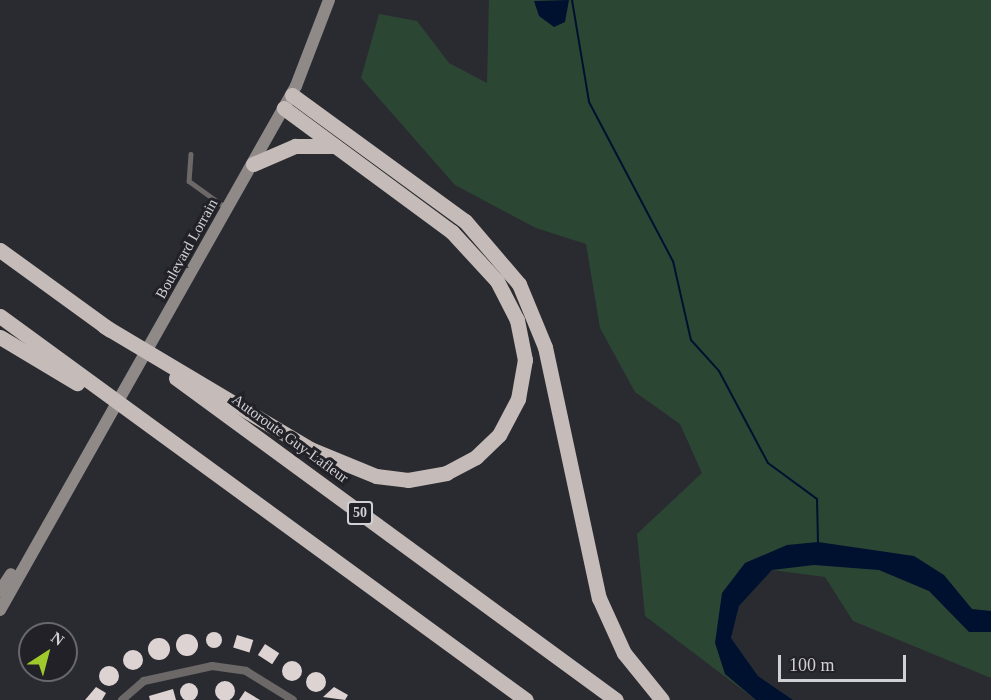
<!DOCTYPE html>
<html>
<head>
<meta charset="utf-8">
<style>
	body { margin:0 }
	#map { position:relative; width:991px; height:700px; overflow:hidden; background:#2a2b30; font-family:"Times New Roman",serif }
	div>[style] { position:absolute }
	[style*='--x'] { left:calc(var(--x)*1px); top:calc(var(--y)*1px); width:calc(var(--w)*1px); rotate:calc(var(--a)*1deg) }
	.green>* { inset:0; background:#2c4634 }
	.water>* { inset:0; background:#001130 }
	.stream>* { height:2px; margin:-1px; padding:0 1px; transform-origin:1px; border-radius:1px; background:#001130 }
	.building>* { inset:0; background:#ddd3d3; transform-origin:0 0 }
	.round { border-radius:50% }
	.service>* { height:4.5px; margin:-2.25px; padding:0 2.25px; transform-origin:2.25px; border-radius:2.25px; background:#6b6867 }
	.minor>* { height:8px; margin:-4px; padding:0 4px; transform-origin:4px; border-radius:4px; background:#6b6867 }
	.secondary>* { height:12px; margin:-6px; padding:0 6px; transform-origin:6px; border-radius:6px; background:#8f8a88 }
	.motorway>* { height:15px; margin:-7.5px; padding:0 7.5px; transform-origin:7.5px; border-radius:7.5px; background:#c5bcb9 }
	span { translate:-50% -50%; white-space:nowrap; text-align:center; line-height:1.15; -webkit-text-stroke:6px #212127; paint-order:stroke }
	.shield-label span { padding:2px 4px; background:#212127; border:2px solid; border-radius:4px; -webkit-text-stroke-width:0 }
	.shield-label { font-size:14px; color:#d1d1d5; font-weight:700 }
	.street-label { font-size:15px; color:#d1d1d5 }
	.north { position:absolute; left:18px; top:622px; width:60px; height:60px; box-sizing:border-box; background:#212127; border:2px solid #67676d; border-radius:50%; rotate:36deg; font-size:16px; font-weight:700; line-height:24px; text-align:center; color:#d1d1d5 }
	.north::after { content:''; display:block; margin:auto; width:21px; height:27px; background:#a0ca2c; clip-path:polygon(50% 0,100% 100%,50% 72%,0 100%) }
	.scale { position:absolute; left:778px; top:655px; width:128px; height:27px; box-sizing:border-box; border:3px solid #d1d1d5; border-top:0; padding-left:8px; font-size:18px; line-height:21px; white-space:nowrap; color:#d1d1d5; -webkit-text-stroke:4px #212127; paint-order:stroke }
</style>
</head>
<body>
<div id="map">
	<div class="green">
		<div style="clip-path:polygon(489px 0,991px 0,991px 678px,853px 621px,825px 577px,772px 570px,739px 606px,731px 638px,758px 676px,793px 700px,756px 700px,645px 616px,637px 534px,702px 473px,680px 424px,635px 392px,600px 328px,586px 244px,536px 228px,455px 185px,361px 78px,379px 14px,417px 21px,449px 63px,487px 83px)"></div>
	</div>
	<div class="water">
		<div style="clip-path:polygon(569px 0,565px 22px,554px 27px,539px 16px,534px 1px)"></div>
		<div style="clip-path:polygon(818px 542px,914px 556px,944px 575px,972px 609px,991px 611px,991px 632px,969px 632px,929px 591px,879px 570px,814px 565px,772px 570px,739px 606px,731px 638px,758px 676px,793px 700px,756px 700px,725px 674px,715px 643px,722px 593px,745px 563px,787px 545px)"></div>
	</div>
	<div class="stream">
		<div style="--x:572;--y:0;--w:103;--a:80.5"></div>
		<div style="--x:589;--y:102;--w:180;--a:62.2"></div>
		<div style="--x:673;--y:261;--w:81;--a:77.2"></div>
		<div style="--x:691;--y:340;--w:42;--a:47.9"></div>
		<div style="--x:719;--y:371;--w:104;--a:62"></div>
		<div style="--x:768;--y:463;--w:61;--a:36.3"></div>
		<div style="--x:817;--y:499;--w:43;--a:88.7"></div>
	</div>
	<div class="building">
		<div class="round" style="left:206px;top:632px;width:16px;height:16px"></div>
		<div class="round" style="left:176px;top:634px;width:22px;height:22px"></div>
		<div style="left:237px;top:635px;width:17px;height:13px;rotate:17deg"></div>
		<div class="round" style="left:148px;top:638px;width:22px;height:22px"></div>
		<div style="left:265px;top:644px;width:17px;height:13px;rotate:33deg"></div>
		<div class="round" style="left:123px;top:650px;width:20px;height:20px"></div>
		<div class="round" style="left:282px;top:661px;width:20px;height:20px"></div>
		<div class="round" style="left:99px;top:666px;width:20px;height:20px"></div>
		<div class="round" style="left:306px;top:672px;width:20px;height:20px"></div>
		<div class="round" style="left:215px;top:681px;width:20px;height:20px"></div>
		<div class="round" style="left:180px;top:683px;width:18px;height:18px"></div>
		<div style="clip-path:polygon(96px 687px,106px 693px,102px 700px,85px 700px)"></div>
		<div style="clip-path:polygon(334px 687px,348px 695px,345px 700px,323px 697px)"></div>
		<div style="clip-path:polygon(173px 689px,176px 700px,150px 700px,149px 696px)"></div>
		<div style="clip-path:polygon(245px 691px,260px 700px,239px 700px)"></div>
	</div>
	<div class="service">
		<div style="--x:191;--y:154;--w:27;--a:94"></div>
		<div style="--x:189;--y:181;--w:44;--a:35.8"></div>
	</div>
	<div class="minor">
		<div style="--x:122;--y:700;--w:29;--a:-41"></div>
		<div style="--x:144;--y:681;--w:70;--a:-12.4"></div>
		<div style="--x:212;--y:666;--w:34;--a:8"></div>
		<div style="--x:246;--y:671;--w:55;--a:31.7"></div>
	</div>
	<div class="secondary">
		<div style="--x:0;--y:591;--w:20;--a:-57"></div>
		<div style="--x:0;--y:610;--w:602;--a:-60.54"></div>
		<div style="--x:296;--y:86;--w:92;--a:-69"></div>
	</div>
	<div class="motorway">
		<div style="--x:292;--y:95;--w:214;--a:36.1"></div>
		<div style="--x:465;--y:221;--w:83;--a:49.4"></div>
		<div style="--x:519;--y:284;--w:68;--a:67.6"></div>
		<div style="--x:545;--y:347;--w:257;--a:77.9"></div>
		<div style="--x:599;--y:598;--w:60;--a:65.6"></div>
		<div style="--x:624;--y:653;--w:60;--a:51"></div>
		<div style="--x:253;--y:164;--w:46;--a:-23.2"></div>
		<div style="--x:295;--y:146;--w:40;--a:0"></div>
		<div style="--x:0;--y:250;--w:136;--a:36"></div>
		<div style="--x:0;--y:316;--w:651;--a:36.13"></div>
		<div style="--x:104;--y:326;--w:240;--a:30.8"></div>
		<div style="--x:310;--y:449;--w:71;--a:22.2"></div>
		<div style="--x:376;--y:476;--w:32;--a:7"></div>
		<div style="--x:408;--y:480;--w:39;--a:-10"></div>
		<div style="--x:446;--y:473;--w:34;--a:-28"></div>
		<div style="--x:476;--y:457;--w:32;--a:-44"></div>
		<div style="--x:499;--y:435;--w:41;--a:-62.2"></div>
		<div style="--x:518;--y:399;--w:40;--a:-80"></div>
		<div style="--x:525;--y:360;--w:41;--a:-101.3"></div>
		<div style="--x:517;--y:320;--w:44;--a:-117.1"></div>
		<div style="--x:497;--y:281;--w:67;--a:-132.6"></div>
		<div style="--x:452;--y:232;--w:209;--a:-143.6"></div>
		<div style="--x:0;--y:337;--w:90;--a:30.9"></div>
		<div style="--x:176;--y:378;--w:545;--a:36.2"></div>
	</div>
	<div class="shield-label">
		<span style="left:360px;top:513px">50</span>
	</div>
	<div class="street-label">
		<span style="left:187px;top:249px;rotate:-61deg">Boulevard Lorrain</span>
		<span style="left:290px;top:439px;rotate:36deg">Autoroute Guy-Lafleur</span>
	</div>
	<div class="north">N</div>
	<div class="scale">100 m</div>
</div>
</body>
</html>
